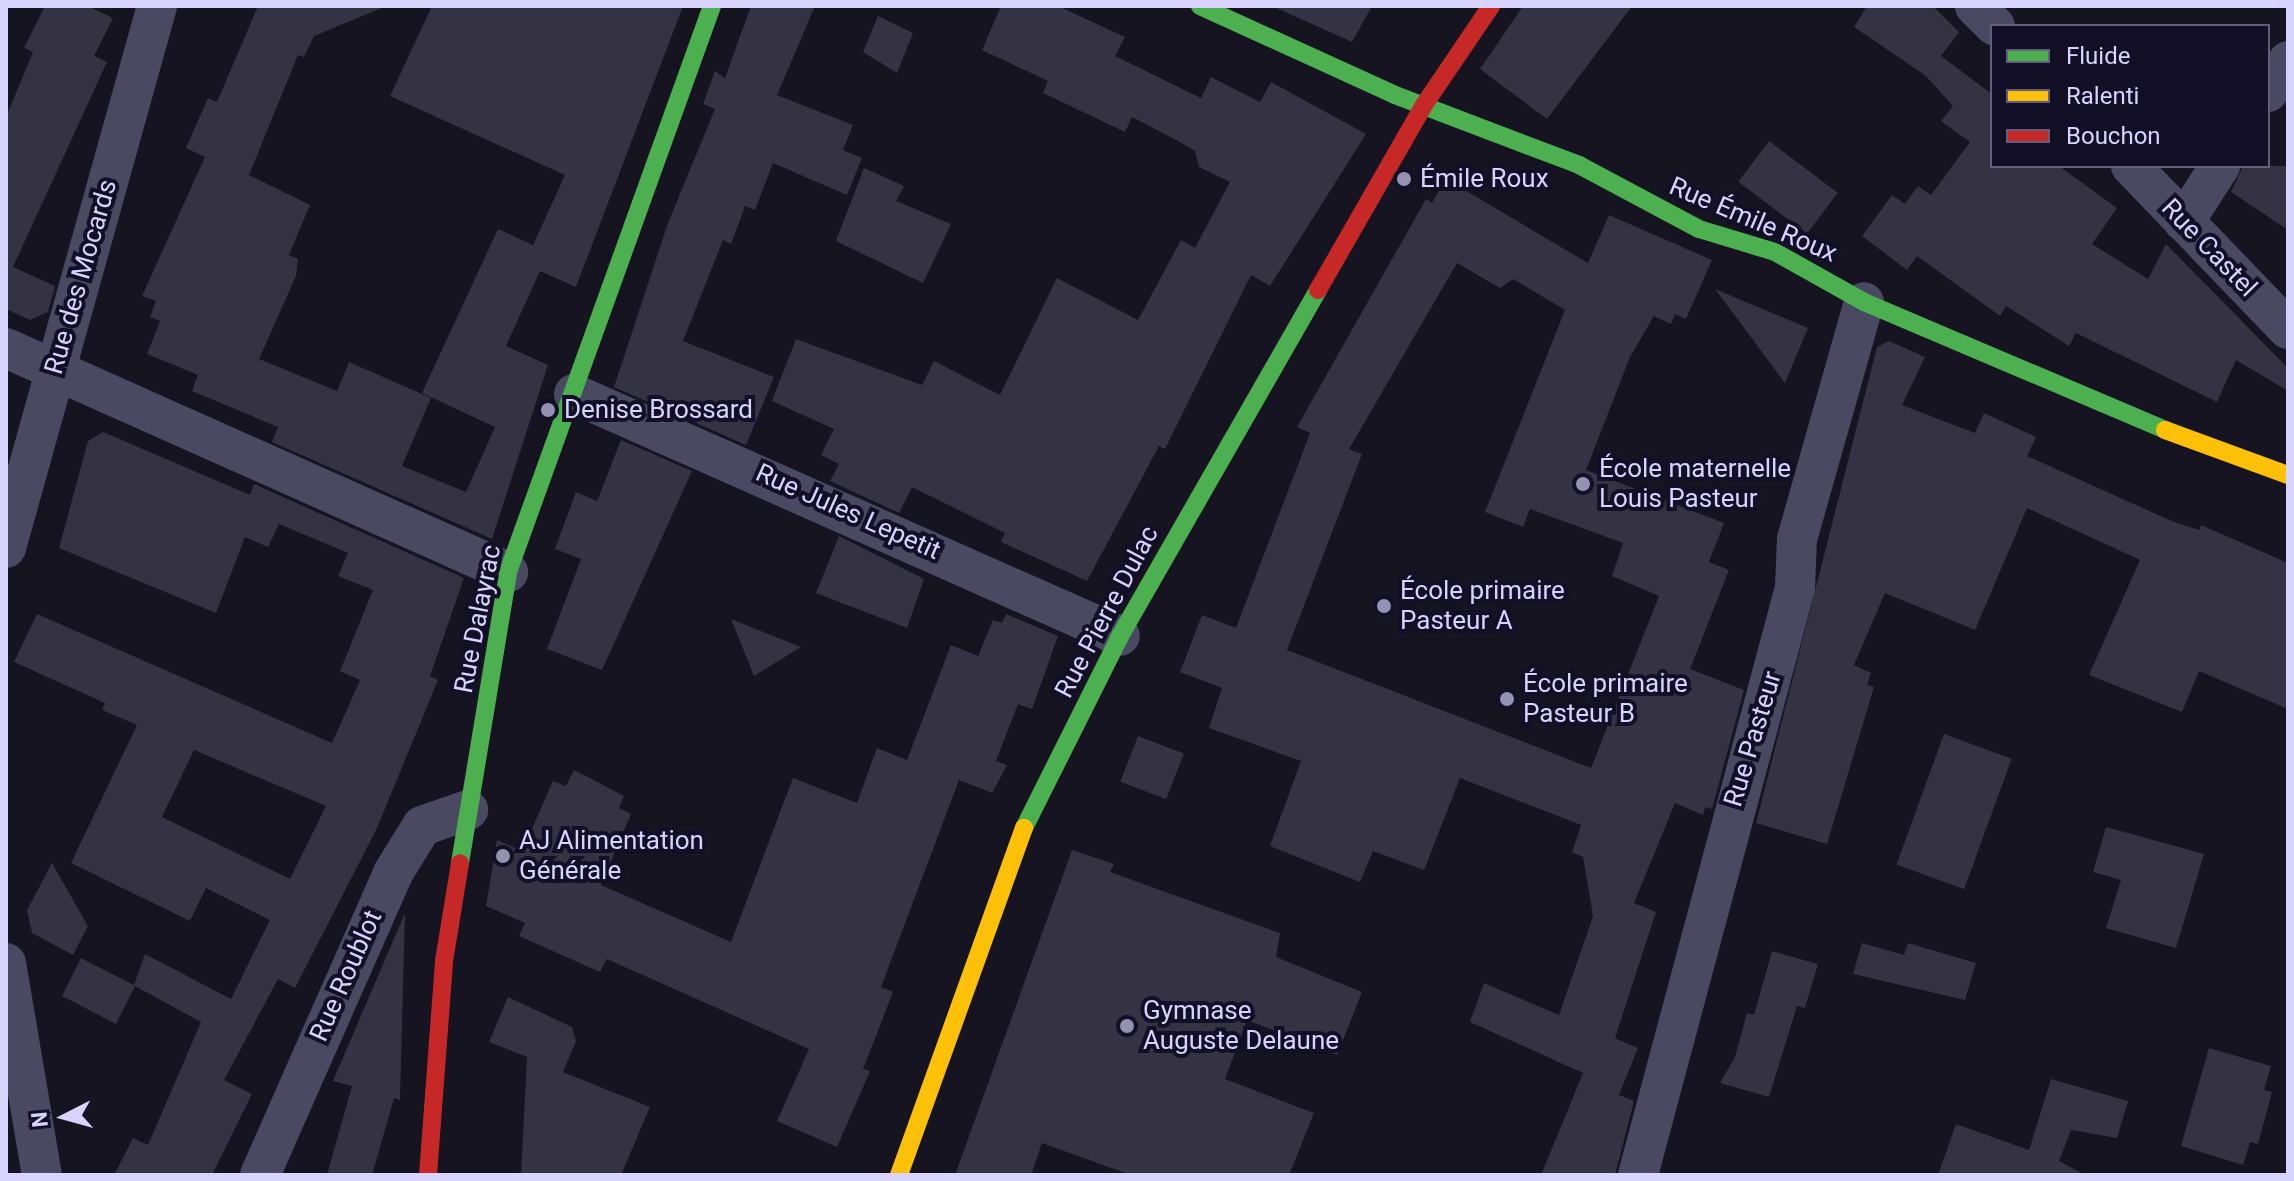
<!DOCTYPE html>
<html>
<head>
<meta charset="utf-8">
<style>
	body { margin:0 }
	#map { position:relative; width:2294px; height:1181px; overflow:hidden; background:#161421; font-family:Roboto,sans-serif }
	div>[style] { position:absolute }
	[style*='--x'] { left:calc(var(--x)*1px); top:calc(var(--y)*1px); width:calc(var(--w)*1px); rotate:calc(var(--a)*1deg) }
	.building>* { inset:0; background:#343243; transform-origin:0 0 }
	.street>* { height:40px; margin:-20px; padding:0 20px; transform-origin:20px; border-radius:20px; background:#4a4962 }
	.fast>* { height:18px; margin:-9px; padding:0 9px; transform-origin:9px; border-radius:9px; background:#4caf50 }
	.slow>* { height:18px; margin:-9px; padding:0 9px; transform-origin:9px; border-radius:9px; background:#ffc107 }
	.jam>* { height:18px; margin:-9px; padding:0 9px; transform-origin:9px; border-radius:9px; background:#c62828 }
	.dots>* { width:22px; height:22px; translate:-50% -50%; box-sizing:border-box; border:4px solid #130f26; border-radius:50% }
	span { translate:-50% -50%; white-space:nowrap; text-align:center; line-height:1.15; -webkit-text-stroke:8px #130f26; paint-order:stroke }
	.poi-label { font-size:26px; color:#d9d4ff }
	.left { translate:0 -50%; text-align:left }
	.street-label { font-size:26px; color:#d9d4ff }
	.frame { position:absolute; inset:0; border:8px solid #d9d4ff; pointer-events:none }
	.legend { position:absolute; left:1990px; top:24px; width:280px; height:144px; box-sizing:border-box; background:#130f26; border:2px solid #625e7d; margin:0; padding:10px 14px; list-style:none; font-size:24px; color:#d9d4ff }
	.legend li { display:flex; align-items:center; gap:16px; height:40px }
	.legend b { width:40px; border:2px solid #625e7d }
	.north { position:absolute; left:24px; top:1077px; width:80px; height:80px; -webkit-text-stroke:6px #130f26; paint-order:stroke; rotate:264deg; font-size:22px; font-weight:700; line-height:32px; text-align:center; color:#d9d4ff }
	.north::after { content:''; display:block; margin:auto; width:28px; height:36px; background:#d9d4ff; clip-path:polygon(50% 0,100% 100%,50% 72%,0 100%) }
</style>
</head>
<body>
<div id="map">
	<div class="building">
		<div style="clip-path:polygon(45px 6px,88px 6px,113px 18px,94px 56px,107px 62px,13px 267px,55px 286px,48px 312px,30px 320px,6px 309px,6px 117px,33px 52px,24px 48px)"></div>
		<div style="clip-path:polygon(258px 6px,384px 7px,314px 36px,304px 57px,298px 55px,249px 175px,310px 205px,289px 255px,298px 259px,296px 276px,259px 359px,337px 391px,349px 362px,431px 398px,402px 466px,466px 492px,495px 427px,422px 393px,498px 229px,533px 245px,565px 175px,390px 96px,432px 6px,683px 6px,576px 287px,540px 271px,506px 346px,548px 365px,492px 539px,272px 442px,278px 427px,192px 391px,198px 375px,147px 354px,160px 321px,150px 317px,156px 301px,142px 296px,205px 157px,186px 148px,208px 98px,217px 102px)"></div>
		<div style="clip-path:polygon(751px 6px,815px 6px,777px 95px,853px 125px,843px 150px,862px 158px,847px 195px,773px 163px,755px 210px,745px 206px,731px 244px,723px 240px,683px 341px,774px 377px,746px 445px,614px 387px,668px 223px,715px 109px,703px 104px,715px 71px,725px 78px)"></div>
		<div style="clip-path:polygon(1001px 6px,1058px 6px,1125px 37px,1115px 56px,1201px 98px,1211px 77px,1260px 102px,1271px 82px,1366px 134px,1270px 286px,1251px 275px,1165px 449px,1159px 446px,1087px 581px,1001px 542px,1005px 533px,912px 487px,899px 513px,830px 481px,839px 464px,821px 455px,834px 429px,772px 401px,796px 339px,922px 385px,934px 361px,1000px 395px,1057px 278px,1138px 320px,1181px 240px,1195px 248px,1230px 182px,1199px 167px,1195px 151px,1178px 141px,1132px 117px,1125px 132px,1043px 93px,1048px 81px,982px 50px)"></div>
		<div style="clip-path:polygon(1272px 6px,1372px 6px,1352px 42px)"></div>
		<div style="clip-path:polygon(1523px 6px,1632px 6px,1547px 119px,1480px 69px)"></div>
		<div style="clip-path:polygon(1867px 6px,1933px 6px,1959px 32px,1941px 56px,1992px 94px,1992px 166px,2059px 166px,2117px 208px,2092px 244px,2148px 279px,2166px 244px,2288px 368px,2288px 391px,2236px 360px,2217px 402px,2076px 333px,2069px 346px,2006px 306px,2000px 316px,1917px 256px,1907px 270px,1862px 236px,1892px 195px,1905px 204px,1918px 186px,1931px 195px,1970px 142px,1941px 121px,1953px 106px,1925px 75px,1854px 27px)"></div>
		<div style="clip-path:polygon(878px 16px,913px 33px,897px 73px,863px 52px)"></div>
		<div style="left:1769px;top:141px;width:86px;height:51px;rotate:37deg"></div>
		<div style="clip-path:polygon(2243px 166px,2288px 166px,2288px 230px,2231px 192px)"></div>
		<div style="clip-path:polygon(864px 168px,904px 186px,896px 201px,951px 224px,923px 283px,836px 241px)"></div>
		<div style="clip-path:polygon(evenodd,1446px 179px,1588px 263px,1609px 215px,1712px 260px,1686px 319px,1675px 314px,1671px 324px,1654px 316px,1630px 357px,1586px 470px,1724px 523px,1709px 562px,1729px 570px,1690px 669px,1744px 690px,1712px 809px,1705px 807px,1703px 815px,1675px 803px,1634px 903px,1656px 912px,1615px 1038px,1638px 1048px,1619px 1095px,1634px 1101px,1615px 1175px,1541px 1175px,1583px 1073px,1470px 1022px,1484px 983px,1559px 1015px,1593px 916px,1583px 857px,1572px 852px,1581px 825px,1460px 778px,1424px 870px,1373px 851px,1360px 882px,1270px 846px,1301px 761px,1209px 728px,1222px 688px,1180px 672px,1202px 615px,1236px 628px,1310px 433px,1297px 427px,1426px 199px,1432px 203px,1446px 179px,1457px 263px,1500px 288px,1513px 279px,1565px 310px,1485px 512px,1523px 527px,1530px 509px,1623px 543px,1612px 576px,1659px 596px,1591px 768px,1287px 650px,1362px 454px,1349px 449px,1457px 263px)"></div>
		<div style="clip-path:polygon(1715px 289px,1808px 328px,1785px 383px)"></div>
		<div style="clip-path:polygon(1889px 341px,1925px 357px,1902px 405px,1975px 433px,1984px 413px,2036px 437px,2027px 456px,2174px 522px,2199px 530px,2201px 525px,2288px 563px,2288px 709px,2199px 671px,2182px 712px,2089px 675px,2140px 560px,2027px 508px,1975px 630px,1885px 593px,1854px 665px,1871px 673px,1867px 685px,1874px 687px,1827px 844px,1756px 823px,1877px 347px)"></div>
		<div style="clip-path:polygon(evenodd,103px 432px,250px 495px,254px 484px,464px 578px,430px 676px,438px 680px,377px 828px,295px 988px,278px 979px,224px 1080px,252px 1094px,212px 1175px,114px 1175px,133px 1138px,148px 1145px,201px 1022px,135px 986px,116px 1024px,62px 996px,81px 958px,134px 985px,145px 954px,231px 999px,270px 920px,206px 888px,190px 921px,71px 863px,137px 725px,102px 710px,105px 703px,14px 662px,37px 614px,332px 743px,360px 680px,340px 671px,373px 590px,338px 576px,348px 553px,279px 524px,268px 547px,245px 537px,216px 613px,59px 548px,88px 441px,103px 432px,194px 750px,326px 806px,290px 879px,162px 817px,194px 750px)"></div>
		<div style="clip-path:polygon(621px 440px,692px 471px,602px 670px,547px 649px,581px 559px,555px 549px,576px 492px,597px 501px)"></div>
		<div style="clip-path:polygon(839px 536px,924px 579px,907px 628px,816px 593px)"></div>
		<div style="clip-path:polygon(1006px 614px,1058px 636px,1032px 709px,1018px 704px,996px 761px,1007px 765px,992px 793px,959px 780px,881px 987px,893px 992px,863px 1069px,870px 1071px,837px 1147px,777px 1121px,809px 1049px,607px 959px,600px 972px,519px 936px,525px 923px,486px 906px,497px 840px,522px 851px,553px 781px,566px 786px,574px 770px,624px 796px,619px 808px,631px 814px,601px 885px,731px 942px,793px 778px,857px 803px,877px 748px,907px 760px,951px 645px,978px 656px,993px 620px,1002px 623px)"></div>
		<div style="clip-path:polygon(731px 619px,801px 647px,754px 676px)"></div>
		<div style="left:1944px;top:734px;width:72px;height:139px;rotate:20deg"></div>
		<div style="left:1138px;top:736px;width:49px;height:49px;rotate:21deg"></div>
		<div style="clip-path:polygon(2106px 827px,2204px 854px,2176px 948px,2106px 928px,2121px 880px,2093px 872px)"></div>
		<div style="clip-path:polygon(1072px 850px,1114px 864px,1110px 872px,1280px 933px,1276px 957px,1362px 992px,1337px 1055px,1247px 1020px,1225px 1079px,1314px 1113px,1289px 1175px,1131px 1175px,1042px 1143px,1031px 1175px,955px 1175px)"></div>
		<div style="clip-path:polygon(52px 863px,88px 926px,73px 955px,32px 933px,27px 910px)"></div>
		<div style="clip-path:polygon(405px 913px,400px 1100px,394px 1098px,372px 1175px,327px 1175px,352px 1086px,333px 1081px)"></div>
		<div style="clip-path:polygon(1862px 943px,1904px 955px,1908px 943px,1976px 963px,1965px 1000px,1853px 974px)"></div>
		<div style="clip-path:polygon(1772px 951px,1818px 964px,1805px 1008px,1797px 1006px,1769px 1097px,1720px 1083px,1735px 1057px,1747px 1013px,1754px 1015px)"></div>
		<div style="clip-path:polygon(508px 997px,572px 1027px,576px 1041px,563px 1072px,650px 1107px,621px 1175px,521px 1175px,527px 1057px,489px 1042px)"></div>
		<div style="clip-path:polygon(2209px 1048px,2271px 1066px,2264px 1090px,2272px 1092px,2258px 1144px,2250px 1142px,2243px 1165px,2181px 1146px)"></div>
		<div style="clip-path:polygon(2051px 1079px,2128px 1101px,2117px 1138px,2071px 1130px,2059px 1161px,2085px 1175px,1938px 1175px,1956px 1124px,2029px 1150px)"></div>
	</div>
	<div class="street">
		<div style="--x:1975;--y:6;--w:28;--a:45"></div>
		<div style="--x:2268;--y:92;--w:37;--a:-57"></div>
		<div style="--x:2131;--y:166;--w:226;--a:46.1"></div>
		<div style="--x:2184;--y:222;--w:67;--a:-57.3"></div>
		<div style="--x:6;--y:348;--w:550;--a:24.05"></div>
		<div style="--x:574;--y:394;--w:597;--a:23.9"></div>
		<div style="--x:6;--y:548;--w:563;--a:-74.43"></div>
		<div style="--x:6;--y:963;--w:215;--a:80.4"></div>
		<div style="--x:260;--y:1175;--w:330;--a:-66.2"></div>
		<div style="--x:393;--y:873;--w:55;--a:-58.3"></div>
		<div style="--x:422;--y:826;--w:49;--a:-19.2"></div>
		<div style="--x:1638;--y:1175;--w:608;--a:-75.03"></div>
		<div style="--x:1795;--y:588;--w:49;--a:-87.7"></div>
		<div style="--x:1797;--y:539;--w:246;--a:-74.2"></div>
	</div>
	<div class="fast">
		<div style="--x:1200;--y:6;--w:214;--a:24.5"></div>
		<div style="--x:1395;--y:95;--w:197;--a:20.8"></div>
		<div style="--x:1579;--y:165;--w:136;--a:28.1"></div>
		<div style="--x:1699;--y:229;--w:79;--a:16.8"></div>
		<div style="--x:1775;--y:252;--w:102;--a:29.3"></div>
		<div style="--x:1864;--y:302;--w:327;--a:23"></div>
		<div style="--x:1024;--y:828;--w:215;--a:-63.4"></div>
		<div style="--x:1120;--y:636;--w:399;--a:-60.2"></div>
		<div style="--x:460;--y:863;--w:295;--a:-80.6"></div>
		<div style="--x:508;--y:572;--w:602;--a:-70.18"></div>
	</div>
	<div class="slow">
		<div style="--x:2165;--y:430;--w:131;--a:20.1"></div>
		<div style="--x:899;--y:1175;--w:369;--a:-70.2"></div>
	</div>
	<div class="jam">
		<div style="--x:1318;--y:290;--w:213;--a:-60.2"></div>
		<div style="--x:1424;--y:105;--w:120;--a:-55.9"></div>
		<div style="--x:428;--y:1175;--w:215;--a:-85.7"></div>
		<div style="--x:444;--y:961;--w:99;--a:-80.7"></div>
	</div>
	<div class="dots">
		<div style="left:1404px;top:179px;background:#9591b1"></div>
		<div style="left:548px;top:410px;background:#9591b1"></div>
		<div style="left:1583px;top:484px;background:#9591b1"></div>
		<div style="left:1384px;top:606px;background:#9591b1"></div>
		<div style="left:1507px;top:699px;background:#9591b1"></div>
		<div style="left:503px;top:856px;background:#9591b1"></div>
		<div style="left:1127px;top:1026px;background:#9591b1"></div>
	</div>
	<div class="poi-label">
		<span class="left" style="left:1420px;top:179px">Émile Roux</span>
		<span class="left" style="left:564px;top:410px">Denise Brossard</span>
		<span class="left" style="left:1599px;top:484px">École maternelle<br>Louis Pasteur</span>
		<span class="left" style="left:1400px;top:606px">École primaire<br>Pasteur A</span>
		<span class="left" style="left:1523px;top:699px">École primaire<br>Pasteur B</span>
		<span class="left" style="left:519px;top:856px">AJ Alimentation<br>Générale</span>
		<span class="left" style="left:1143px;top:1026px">Gymnase<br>Auguste Delaune</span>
	</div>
	<div class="street-label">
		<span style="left:1753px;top:220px;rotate:23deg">Rue Émile Roux</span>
		<span style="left:2209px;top:248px;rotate:46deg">Rue Castel</span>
		<span style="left:81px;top:277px;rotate:-74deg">Rue des Mocards</span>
		<span style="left:848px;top:512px;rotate:24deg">Rue Jules Lepetit</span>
		<span style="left:1107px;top:612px;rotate:-62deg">Rue Pierre Dulac</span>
		<span style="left:478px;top:619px;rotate:-79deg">Rue Dalayrac</span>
		<span style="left:1753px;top:739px;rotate:-73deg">Rue Pasteur</span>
		<span style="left:346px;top:976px;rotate:-66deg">Rue Roublot</span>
	</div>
	<div class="frame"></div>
	<ul class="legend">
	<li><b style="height:10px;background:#4caf50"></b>Fluide</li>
	<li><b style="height:10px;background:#ffc107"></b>Ralenti</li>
	<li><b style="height:10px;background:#c62828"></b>Bouchon</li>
	</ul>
	<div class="north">N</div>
</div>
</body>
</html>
